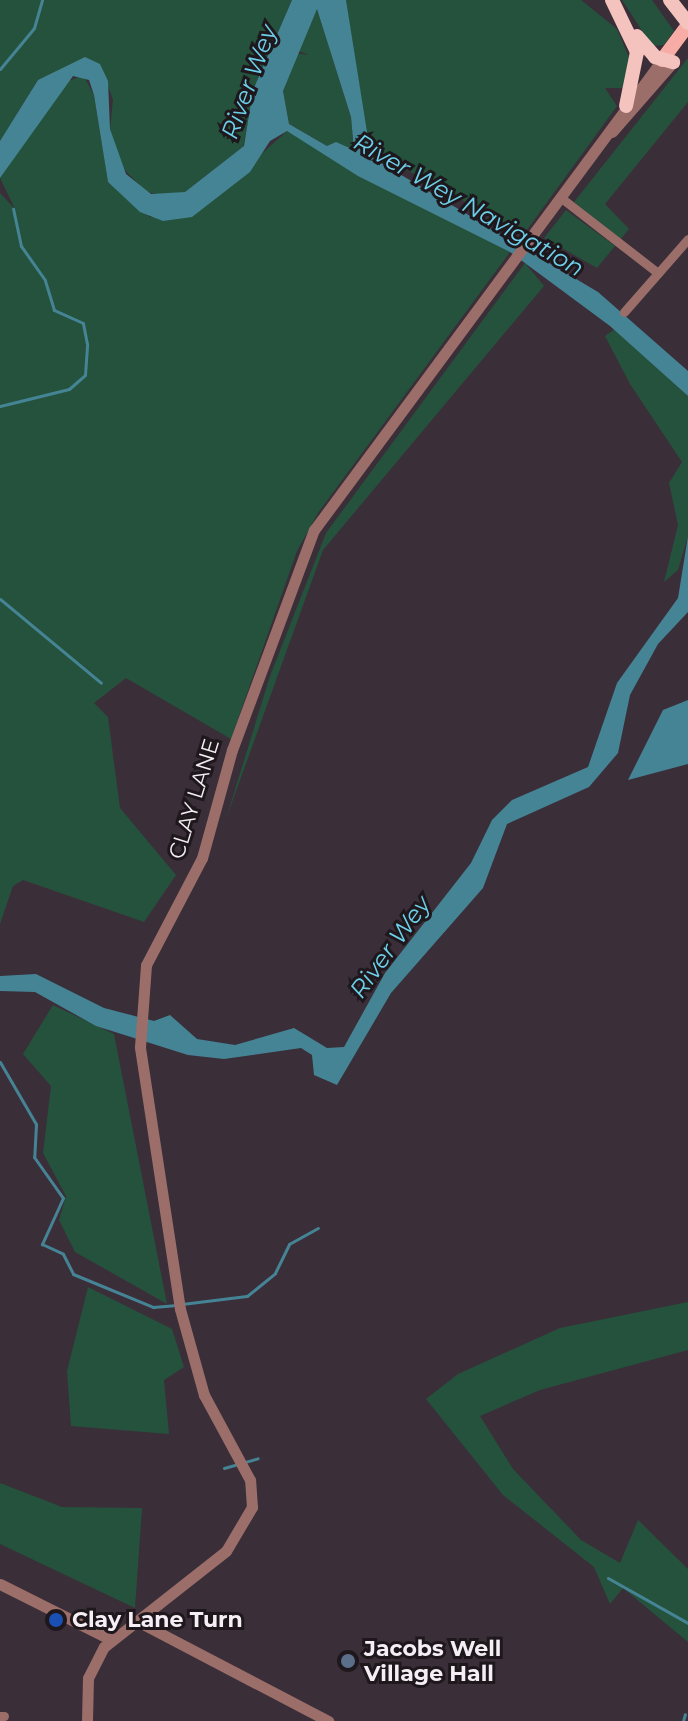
<!DOCTYPE html>
<html>
<head>
<meta charset="utf-8">
<style>
	body { margin:0 }
	#map { position:relative; width:688px; height:1721px; overflow:hidden; background:#3a2e39; font-family:Montserrat,sans-serif }
	div>[style] { position:absolute }
	[style*='--x'] { left:calc(var(--x)*1px); top:calc(var(--y)*1px); width:calc(var(--w)*1px); rotate:calc(var(--a)*1deg) }
	.green>* { inset:0; background:#25523c }
	.water>* { inset:0; background:#458495 }
	.stream>* { height:3px; margin:-1.5px; padding:0 1.5px; transform-origin:1.5px; border-radius:1.5px; background:#458495 }
	.minor>* { height:9px; margin:-4.5px; padding:0 4.5px; transform-origin:4.5px; border-radius:4.5px; background:#9b6e69 }
	.tertiary>* { height:11px; margin:-5.5px; padding:0 5.5px; transform-origin:5.5px; border-radius:5.5px; background:#9b6e69 }
	.primary>* { height:14px; margin:-7px; padding:0 7px; transform-origin:7px; border-radius:7px; background:#f7ada5 }
	.trunk>* { height:14px; margin:-7px; padding:0 7px; transform-origin:7px; border-radius:7px; background:#f4c3be }
	.dots>* { width:22px; height:22px; translate:-50% -50%; box-sizing:border-box; border:4px solid #1e181d; border-radius:50% }
	span { translate:-50% -50%; white-space:nowrap; text-align:center; line-height:1.15; -webkit-text-stroke:6px #1e181d; paint-order:stroke }
	.street-label { font-size:22px; color:#f6eef5 }
	.poi-label { font-size:22px; color:#f6eef5; font-weight:700 }
	.left { translate:0 -50%; text-align:left }
	.water-label { font-size:24px; color:#6dd0ea; font-style:italic }
</style>
</head>
<body>
<div id="map">
	<div class="green">
		<div style="clip-path:polygon(0 0,292px 0,256px 83px,243px 147px,185px 192px,168px 196px,146px 192px,121px 166px,110px 129px,113px 100px,100px 64px,38px 80px,0 141px)"></div>
		<div style="clip-path:polygon(346px 0,581px 0,617px 29px,631px 62px,626px 88px,605px 88px,617px 106px,524px 234px,368px 149px)"></div>
		<div style="clip-path:polygon(622px 0,652px 0,674px 31px,664px 45px,652px 46px)"></div>
		<div style="clip-path:polygon(317px 9px,351px 117px,354px 150px,327px 146px,289px 124px,283px 91px,295px 53px,309px 55px,296px 50px)"></div>
		<div style="clip-path:polygon(688px 58px,688px 102px,605px 204px,629px 229px,620px 240px,574px 202px)"></div>
		<div style="clip-path:polygon(83px 75px,94px 95px,108px 182px,150px 217px,192px 217px,287px 131px,510px 252px,318px 513px,297px 551px,231px 739px,126px 678px,94px 703px,108px 717px,120px 808px,176px 875px,144px 922px,23px 880px,13px 886px,0 924px,0 193px,15px 209px,0 178px,64px 83px)"></div>
		<div style="clip-path:polygon(566px 210px,615px 246px,597px 268px,544px 238px)"></div>
		<div style="clip-path:polygon(525px 263px,544px 286px,323px 550px,226px 819px,270px 676px,326px 533px)"></div>
		<div style="clip-path:polygon(615px 329px,688px 396px,688px 536px,678px 570px,664px 582px,678px 525px,669px 483px,682px 462px,630px 384px,605px 336px)"></div>
		<div style="clip-path:polygon(53px 1005px,114px 1034px,167px 1304px,75px 1252px,59px 1220px,66px 1196px,43px 1153px,51px 1086px,23px 1054px)"></div>
		<div style="clip-path:polygon(88px 1287px,172px 1329px,184px 1367px,164px 1380px,169px 1434px,71px 1426px,67px 1371px)"></div>
		<div style="clip-path:polygon(688px 1302px,688px 1350px,540px 1390px,480px 1416px,513px 1469px,581px 1540px,620px 1563px,638px 1520px,688px 1569px,688px 1642px,623px 1588px,610px 1604px,594px 1567px,503px 1495px,426px 1399px,458px 1374px,560px 1328px)"></div>
		<div style="clip-path:polygon(0 1483px,62px 1507px,142px 1508px,135px 1608px,0 1544px)"></div>
	</div>
	<div class="water">
		<div style="clip-path:polygon(evenodd,292px 0,346px 0,371px 157px,598px 292px,688px 371px,688px 396px,610px 326px,510px 252px,358px 176px,287px 131px,270px 141px,250px 172px,192px 217px,163px 221px,140px 212px,108px 182px,94px 95px,89px 80px,73px 76px,0 178px,0 141px,38px 80px,85px 57px,100px 64px,108px 81px,110px 129px,126px 174px,151px 194px,185px 192px,244px 146px,253px 90px,292px 0,317px 9px,351px 117px,354px 150px,336px 142px,327px 146px,289px 124px,283px 91px,317px 9px)"></div>
		<div style="clip-path:polygon(688px 536px,688px 612px,658px 644px,630px 695px,618px 753px,589px 787px,507px 824px,483px 888px,391px 993px,337px 1085px,314px 1075px,312px 1055px,301px 1048px,224px 1059px,188px 1055px,96px 1026px,35px 992px,0 991px,0 976px,36px 974px,104px 1008px,154px 1021px,170px 1015px,197px 1039px,235px 1045px,294px 1028px,327px 1048px,344px 1047px,385px 973px,471px 863px,492px 820px,512px 800px,588px 767px,617px 683px,678px 598px)"></div>
		<div style="clip-path:polygon(688px 700px,688px 764px,628px 780px,663px 710px)"></div>
	</div>
	<div class="stream">
		<div style="--x:0;--y:69;--w:53;--a:-50.3"></div>
		<div style="--x:34;--y:28;--w:29;--a:-74"></div>
		<div style="--x:0;--y:406;--w:71;--a:-13.8"></div>
		<div style="--x:69;--y:389;--w:21;--a:-41"></div>
		<div style="--x:85;--y:375;--w:31;--a:-86"></div>
		<div style="--x:87;--y:344;--w:21;--a:-101"></div>
		<div style="--x:83;--y:323;--w:32;--a:-156"></div>
		<div style="--x:54;--y:310;--w:31;--a:-107"></div>
		<div style="--x:45;--y:280;--w:42;--a:-125.2"></div>
		<div style="--x:21;--y:246;--w:38;--a:-102"></div>
		<div style="--x:0;--y:599;--w:131;--a:39.7"></div>
		<div style="--x:0;--y:1062;--w:72;--a:59.9"></div>
		<div style="--x:36;--y:1124;--w:33;--a:93"></div>
		<div style="--x:34;--y:1157;--w:50;--a:54.7"></div>
		<div style="--x:63;--y:1198;--w:51;--a:114.5"></div>
		<div style="--x:42;--y:1244;--w:23;--a:25"></div>
		<div style="--x:63;--y:1254;--w:22;--a:63"></div>
		<div style="--x:73;--y:1274;--w:87;--a:22.4"></div>
		<div style="--x:153;--y:1307;--w:21;--a:-5"></div>
		<div style="--x:182;--y:1304;--w:65;--a:-7"></div>
		<div style="--x:247;--y:1296;--w:36;--a:-39"></div>
		<div style="--x:275;--y:1273;--w:32;--a:-64"></div>
		<div style="--x:289;--y:1244;--w:33;--a:-29"></div>
		<div style="--x:224;--y:1468;--w:35;--a:-16"></div>
		<div style="--x:608;--y:1578;--w:92;--a:29.4"></div>
		<div style="--x:683;--y:1721;--w:7;--a:-74"></div>
	</div>
	<div class="minor">
		<div style="--x:560;--y:197;--w:124;--a:37.8"></div>
		<div style="--x:624;--y:312;--w:97;--a:-48.8"></div>
		<div style="--x:0;--y:1716;--w:4;--a:0"></div>
	</div>
	<div class="tertiary">
		<div style="--x:612;--y:132;--w:93;--a:-48.9"></div>
		<div style="--x:0;--y:1584;--w:125;--a:26.6"></div>
		<div style="--x:137;--y:1621;--w:216;--a:27.6"></div>
		<div style="--x:87;--y:1721;--w:43;--a:-88.7"></div>
		<div style="--x:88;--y:1678;--w:35;--a:-63"></div>
		<div style="--x:104;--y:1647;--w:155;--a:-38.2"></div>
		<div style="--x:226;--y:1551;--w:51;--a:-59.4"></div>
		<div style="--x:252;--y:1507;--w:27;--a:-94"></div>
		<div style="--x:250;--y:1480;--w:97;--a:-118.4"></div>
		<div style="--x:204;--y:1395;--w:89;--a:-105.6"></div>
		<div style="--x:180;--y:1309;--w:265;--a:-98.7"></div>
		<div style="--x:140;--y:1047;--w:82;--a:-85.8"></div>
		<div style="--x:146;--y:965;--w:121;--a:-62.4"></div>
		<div style="--x:202;--y:858;--w:112;--a:-74.5"></div>
		<div style="--x:232;--y:750;--w:235;--a:-69.6"></div>
		<div style="--x:314;--y:530;--w:585;--a:-53.48"></div>
	</div>
	<div class="primary">
		<div style="--x:662;--y:60;--w:44;--a:-53.4"></div>
	</div>
	<div class="trunk">
		<div style="--x:612;--y:0;--w:58;--a:64.3"></div>
		<div style="--x:637;--y:52;--w:55;--a:101.5"></div>
		<div style="--x:670;--y:0;--w:29;--a:52"></div>
		<div style="--x:637;--y:36;--w:28;--a:49"></div>
		<div style="--x:655;--y:57;--w:19;--a:16"></div>
	</div>
	<div class="dots">
		<div style="left:56px;top:1620px;background:#1a4fb4"></div>
		<div style="left:348px;top:1661px;background:#5c6f8a"></div>
	</div>
	<div class="street-label">
		<span style="left:194px;top:799px;rotate:-73deg">CLAY LANE</span>
	</div>
	<div class="poi-label">
		<span class="left" style="left:72px;top:1620px">Clay Lane Turn</span>
		<span class="left" style="left:364px;top:1661px">Jacobs Well<br>Village Hall</span>
	</div>
	<div class="water-label">
		<span style="left:249px;top:82px;rotate:-70deg">River Wey</span>
		<span style="left:469px;top:205px;rotate:30deg">River Wey Navigation</span>
		<span style="left:390px;top:947px;rotate:-54deg">River Wey</span>
	</div>
</div>
</body>
</html>
